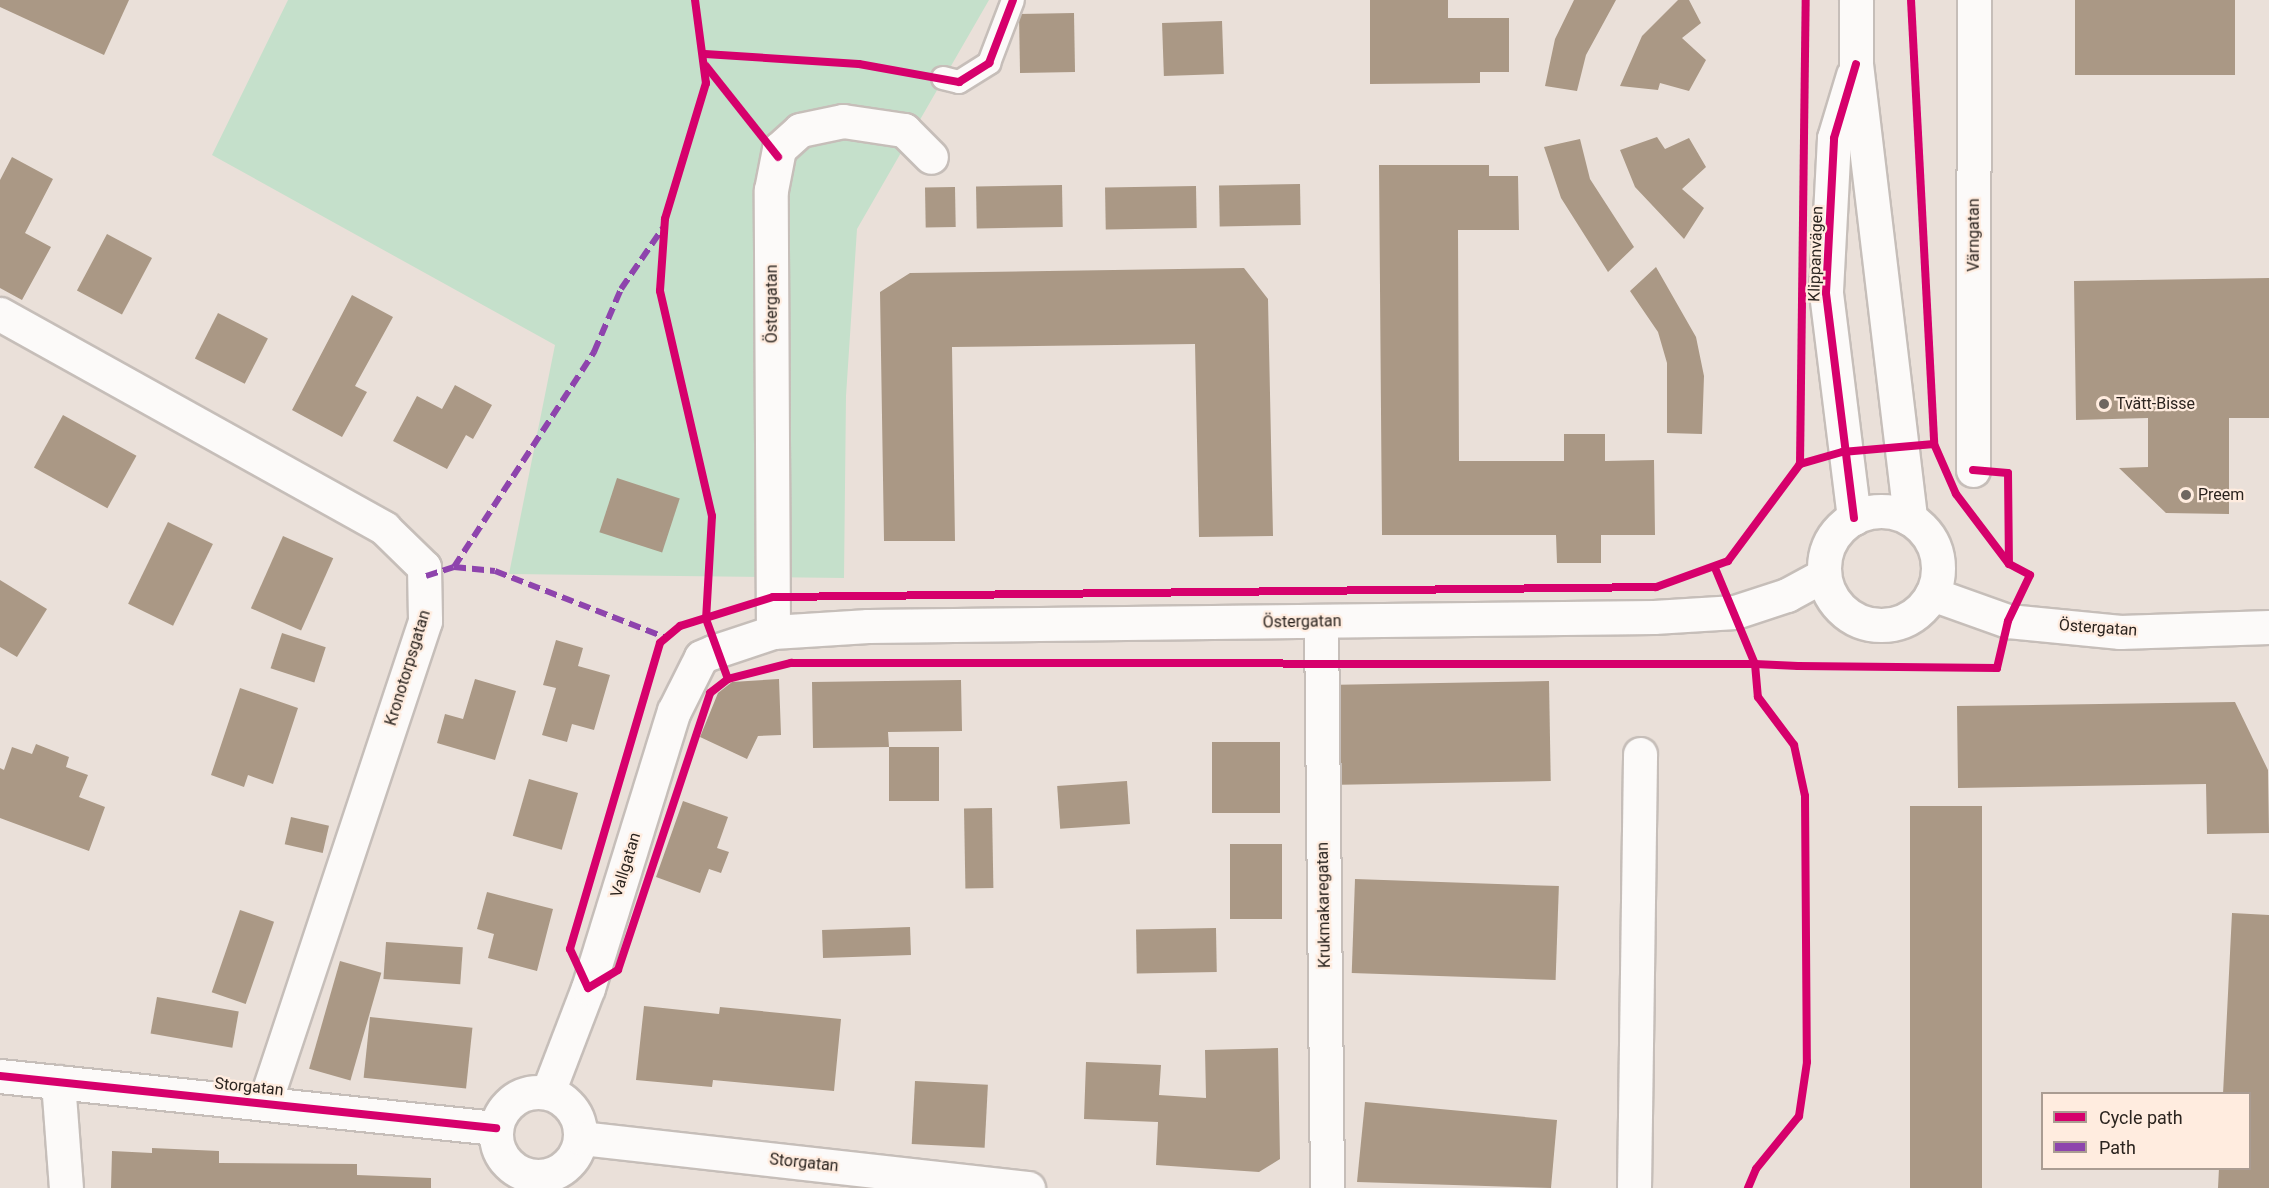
<!DOCTYPE html>
<html>
<head>
<meta charset="utf-8">
<style>
	body { margin:0 }
	#map { position:relative; width:2269px; height:1188px; overflow:hidden; background:#eae0d9; font-family:Roboto,sans-serif }
	div>[style] { position:absolute }
	[style*='--x'] { left:calc(var(--x)*1px); top:calc(var(--y)*1px); width:calc(var(--w)*1px); rotate:calc(var(--a)*1deg) }
	.green>* { inset:0; background:#c5e0cb }
	.building>* { inset:0; background:#aa9885; transform-origin:0 0 }
	.roads { filter:drop-shadow(2px 0 #c6beb9) drop-shadow(-2px 0 #c6beb9) drop-shadow(0 2px #c6beb9) drop-shadow(0 -2px #c6beb9) }
	.lane>* { height:22px; margin:-11px; padding:0 11px; transform-origin:11px; border-radius:11px; background:#fcfaf9 }
	.street>* { height:33px; margin:-16.5px; padding:0 16.5px; transform-origin:16.5px; border-radius:16.5px; background:#fcfaf9 }
	.secondary>* { height:33px; margin:-16.5px; padding:0 16.5px; transform-origin:16.5px; border-radius:16.5px; background:#fcfaf9 }
	.secondary>.ring { margin:-16.5px; padding:0; box-sizing:content-box; background:none; border:33px solid #fcfaf9; border-radius:50% }
	.quiet>* { height:6px; margin-top:-3px; transform-origin:0; background:repeating-linear-gradient(90deg,#8e44ad 0 12px,transparent 0 18px) }
	.cycleway>* { height:8px; margin:-4px; padding:0 4px; transform-origin:4px; border-radius:4px; background:#d6006c }
	.dots>* { width:16px; height:16px; translate:-50% -50%; box-sizing:border-box; border:3px solid #ffecdf; border-radius:50% }
	span { translate:-50% -50%; white-space:nowrap; text-align:center; line-height:1.15; -webkit-text-stroke:4.5px #ffecdf; paint-order:stroke }
	.street-label { font-size:16px; color:#2b241f }
	.poi-label { font-size:16px; color:#2b241f }
	.left { translate:0 -50%; text-align:left }
	.legend { position:absolute; left:2041px; top:1092px; width:210px; height:78px; box-sizing:border-box; background:#ffecdf; border:2px solid #aa9c92; margin:0; padding:8px 10px; list-style:none; font-size:18px; color:#2b241f }
	.legend li { display:flex; align-items:center; gap:12px; height:30px }
	.legend b { width:30px; border:2px solid #aa9c92 }
</style>
</head>
<body>
<div id="map">
	<div class="green">
		<div style="clip-path:polygon(288px 0,989px 0,857px 229px,846px 396px,844px 578px,509px 574px,555px 345px,212px 155px)"></div>
	</div>
	<div class="building">
		<div style="clip-path:polygon(0 0,129px 0,104px 55px,0 7px)"></div>
		<div style="clip-path:polygon(1370px 0,1448px 0,1448px 18px,1509px 18px,1509px 72px,1480px 72px,1480px 83px,1370px 84px)"></div>
		<div style="clip-path:polygon(1574px 0,1616px 0,1586px 55px,1577px 91px,1545px 86px,1555px 39px)"></div>
		<div style="clip-path:polygon(1678px 0,1689px 0,1701px 23px,1682px 38px,1706px 60px,1689px 91px,1660px 83px,1658px 90px,1620px 86px,1642px 36px)"></div>
		<div style="left:2075px;top:0;width:160px;height:75px"></div>
		<div style="left:1074px;top:13px;width:59px;height:55px;rotate:89deg"></div>
		<div style="left:1222px;top:21px;width:53px;height:60px;rotate:88deg"></div>
		<div style="clip-path:polygon(1657px 137px,1665px 149px,1689px 138px,1706px 167px,1682px 189px,1704px 208px,1684px 239px,1635px 187px,1620px 150px)"></div>
		<div style="clip-path:polygon(1580px 139px,1590px 179px,1634px 247px,1608px 272px,1561px 198px,1544px 147px)"></div>
		<div style="clip-path:polygon(12px 157px,53px 179px,25px 233px,51px 247px,22px 300px,0 288px,0 180px)"></div>
		<div style="clip-path:polygon(1379px 165px,1489px 165px,1489px 176px,1518px 176px,1519px 230px,1458px 230px,1459px 461px,1564px 461px,1564px 434px,1605px 434px,1605px 461px,1654px 460px,1655px 535px,1601px 535px,1601px 563px,1557px 563px,1556px 535px,1382px 535px)"></div>
		<div style="left:1300px;top:184px;width:41px;height:81px;rotate:89deg"></div>
		<div style="left:1062px;top:185px;width:42px;height:86px;rotate:89deg"></div>
		<div style="left:1196px;top:186px;width:42px;height:91px;rotate:89deg"></div>
		<div style="left:955px;top:187px;width:40px;height:30px;rotate:89deg"></div>
		<div style="left:107px;top:234px;width:51px;height:64px;rotate:28deg"></div>
		<div style="clip-path:polygon(1656px 267px,1696px 337px,1704px 376px,1702px 434px,1667px 433px,1667px 363px,1658px 332px,1630px 291px)"></div>
		<div style="clip-path:polygon(1244px 268px,1268px 299px,1273px 536px,1199px 537px,1195px 344px,952px 347px,955px 541px,884px 541px,880px 292px,910px 273px)"></div>
		<div style="clip-path:polygon(2269px 278px,2269px 418px,2229px 418px,2229px 514px,2166px 513px,2119px 468px,2148px 467px,2148px 418px,2076px 420px,2074px 281px)"></div>
		<div style="clip-path:polygon(352px 295px,393px 317px,355px 386px,367px 392px,342px 437px,292px 410px)"></div>
		<div style="left:218px;top:313px;width:56px;height:51px;rotate:27deg"></div>
		<div style="clip-path:polygon(455px 385px,492px 405px,473px 439px,466px 435px,447px 469px,393px 441px,417px 396px,442px 409px)"></div>
		<div style="left:63px;top:415px;width:84px;height:60px;rotate:29deg"></div>
		<div style="left:617px;top:478px;width:66px;height:57px;rotate:18deg"></div>
		<div style="left:168px;top:522px;width:50px;height:91px;rotate:26deg"></div>
		<div style="left:283px;top:536px;width:55px;height:79px;rotate:24deg"></div>
		<div style="clip-path:polygon(0 580px,47px 609px,17px 657px,0 647px)"></div>
		<div style="left:282px;top:633px;width:46px;height:37px;rotate:18deg"></div>
		<div style="clip-path:polygon(556px 640px,583px 648px,578px 666px,610px 675px,594px 730px,572px 724px,567px 742px,542px 735px,556px 688px,543px 685px)"></div>
		<div style="clip-path:polygon(475px 679px,516px 691px,495px 760px,437px 743px,445px 714px,463px 719px)"></div>
		<div style="clip-path:polygon(779px 679px,781px 735px,758px 736px,747px 759px,700px 737px,718px 693px,732px 682px)"></div>
		<div style="clip-path:polygon(961px 680px,962px 731px,888px 732px,889px 747px,813px 748px,812px 682px)"></div>
		<div style="left:1549px;top:681px;width:100px;height:210px;rotate:89deg"></div>
		<div style="clip-path:polygon(240px 688px,298px 708px,273px 784px,248px 775px,244px 787px,211px 775px)"></div>
		<div style="clip-path:polygon(2235px 702px,2268px 770px,2269px 833px,2207px 834px,2206px 784px,1958px 788px,1957px 706px)"></div>
		<div style="left:1212px;top:742px;width:68px;height:71px"></div>
		<div style="clip-path:polygon(36px 744px,69px 757px,66px 767px,88px 775px,79px 797px,105px 807px,89px 851px,0 818px,0 768px,4px 770px,12px 747px,32px 754px)"></div>
		<div style="left:889px;top:747px;width:50px;height:54px"></div>
		<div style="left:529px;top:779px;width:51px;height:59px;rotate:16deg"></div>
		<div style="left:1127px;top:781px;width:43px;height:70px;rotate:86deg"></div>
		<div style="clip-path:polygon(683px 801px,728px 817px,717px 848px,729px 852px,721px 873px,709px 869px,700px 893px,656px 877px)"></div>
		<div style="left:1910px;top:806px;width:72px;height:382px"></div>
		<div style="left:992px;top:808px;width:80px;height:28px;rotate:89deg"></div>
		<div style="left:291px;top:817px;width:39px;height:28px;rotate:13deg"></div>
		<div style="left:1230px;top:844px;width:52px;height:75px"></div>
		<div style="left:1355px;top:879px;width:204px;height:94px;rotate:2deg"></div>
		<div style="clip-path:polygon(487px 892px,553px 909px,537px 971px,488px 958px,494px 934px,477px 929px)"></div>
		<div style="left:240px;top:910px;width:36px;height:87px;rotate:19deg"></div>
		<div style="clip-path:polygon(2232px 913px,2269px 915px,2269px 1188px,2218px 1188px,2219px 1168px,2250px 1168px,2250px 1094px,2223px 1094px)"></div>
		<div style="left:910px;top:927px;width:28px;height:88px;rotate:88deg"></div>
		<div style="left:1216px;top:928px;width:44px;height:80px;rotate:89deg"></div>
		<div style="left:386px;top:942px;width:77px;height:37px;rotate:4deg"></div>
		<div style="left:340px;top:961px;width:43px;height:112px;rotate:16deg"></div>
		<div style="left:157px;top:997px;width:83px;height:37px;rotate:10deg"></div>
		<div style="clip-path:polygon(644px 1006px,719px 1014px,720px 1007px,841px 1019px,834px 1091px,713px 1080px,712px 1087px,636px 1080px)"></div>
		<div style="left:370px;top:1017px;width:103px;height:61px;rotate:6deg"></div>
		<div style="clip-path:polygon(1278px 1048px,1280px 1159px,1259px 1172px,1156px 1165px,1158px 1122px,1084px 1119px,1086px 1062px,1161px 1065px,1159px 1095px,1206px 1098px,1205px 1050px)"></div>
		<div style="left:915px;top:1081px;width:73px;height:63px;rotate:3deg"></div>
		<div style="clip-path:polygon(1365px 1102px,1557px 1120px,1551px 1188px,1357px 1182px)"></div>
		<div style="clip-path:polygon(152px 1148px,219px 1151px,219px 1163px,357px 1164px,357px 1175px,431px 1178px,431px 1188px,111px 1188px,112px 1151px,152px 1153px)"></div>
	</div>
	<div class="roads">
		<div class="lane">
			<div style="--x:943;--y:78;--w:16;--a:14"></div>
			<div style="--x:959;--y:82;--w:36;--a:-32"></div>
			<div style="--x:989;--y:63;--w:67;--a:-69.1"></div>
		</div>
		<div class="street">
			<div style="--x:0;--y:314;--w:440;--a:29.1"></div>
			<div style="--x:384;--y:528;--w:56;--a:44.3"></div>
			<div style="--x:424;--y:567;--w:54;--a:88.9"></div>
			<div style="--x:425;--y:621;--w:507;--a:108.4"></div>
			<div style="--x:1973;--y:470;--w:470;--a:-89.9"></div>
			<div style="--x:1321;--y:622;--w:566;--a:89.39"></div>
			<div style="--x:773;--y:632;--w:442;--a:-90.3"></div>
			<div style="--x:771;--y:190;--w:42;--a:-79"></div>
			<div style="--x:779;--y:149;--w:28;--a:-42"></div>
			<div style="--x:800;--y:130;--w:44;--a:-11.8"></div>
			<div style="--x:843;--y:121;--w:62;--a:8.4"></div>
			<div style="--x:904;--y:130;--w:38;--a:45"></div>
			<div style="--x:58;--y:1082;--w:106;--a:85.7"></div>
			<div style="--x:548;--y:1092;--w:111;--a:-69"></div>
			<div style="--x:588;--y:988;--w:290;--a:-72.8"></div>
			<div style="--x:674;--y:711;--w:60;--a:-63.4"></div>
			<div style="--x:701;--y:657;--w:13;--a:-23"></div>
			<div style="--x:713;--y:652;--w:63;--a:-18.4"></div>
			<div style="--x:773;--y:632;--w:95;--a:-3.6"></div>
			<div style="--x:868;--y:626;--w:786;--a:-0.66"></div>
			<div style="--x:1654;--y:617;--w:81;--a:-3.5"></div>
			<div style="--x:1735;--y:612;--w:55;--a:-18.1"></div>
			<div style="--x:1787;--y:595;--w:42;--a:-28.4"></div>
			<div style="--x:538;--y:1177;--w:11;--a:85"></div>
			<div style="--x:1634;--y:1188;--w:434;--a:-89.2"></div>
		</div>
		<div class="secondary">
			<div style="--x:1856;--y:0;--w:64;--a:90"></div>
			<div style="--x:1856;--y:64;--w:458;--a:83.2"></div>
			<div style="--x:1853;--y:75;--w:66;--a:106.8"></div>
			<div style="--x:1834;--y:138;--w:155;--a:93"></div>
			<div style="--x:1826;--y:293;--w:227;--a:82.9"></div>
			<div class="ring" style="left:1824px;top:511px;width:81px;height:81px"></div>
			<div style="--x:1932;--y:594;--w:81;--a:19.6"></div>
			<div style="--x:2008;--y:621;--w:113;--a:5.6"></div>
			<div style="--x:2120;--y:632;--w:149;--a:-1.9"></div>
			<div style="--x:0;--y:1076;--w:499;--a:6"></div>
			<div class="ring" style="left:496px;top:1092px;width:51px;height:51px"></div>
			<div style="--x:581;--y:1138;--w:450;--a:6.4"></div>
		</div>
	</div>
	<div class="quiet">
		<div style="--x:454;--y:567;--w:257;--a:-56.9"></div>
		<div style="--x:594;--y:352;--w:69;--a:-66.8"></div>
		<div style="--x:621;--y:289;--w:74;--a:-55.5"></div>
		<div style="--x:426;--y:576;--w:29;--a:-18"></div>
		<div style="--x:454;--y:567;--w:41;--a:5.6"></div>
		<div style="--x:495;--y:571;--w:181;--a:21.3"></div>
	</div>
	<div class="cycleway">
		<div style="--x:695;--y:0;--w:84;--a:82.5"></div>
		<div style="--x:706;--y:83;--w:142;--a:106.8"></div>
		<div style="--x:665;--y:219;--w:72;--a:94"></div>
		<div style="--x:660;--y:291;--w:231;--a:77"></div>
		<div style="--x:712;--y:516;--w:103;--a:93.3"></div>
		<div style="--x:706;--y:619;--w:64;--a:69.9"></div>
		<div style="--x:1911;--y:0;--w:445;--a:87"></div>
		<div style="--x:705;--y:54;--w:154;--a:3.7"></div>
		<div style="--x:859;--y:64;--w:102;--a:10.2"></div>
		<div style="--x:959;--y:82;--w:36;--a:-32"></div>
		<div style="--x:989;--y:63;--w:67;--a:-69.1"></div>
		<div style="--x:706;--y:66;--w:116;--a:51.6"></div>
		<div style="--x:1800;--y:464;--w:464;--a:-89.3"></div>
		<div style="--x:1973;--y:470;--w:35;--a:5"></div>
		<div style="--x:2008;--y:473;--w:91;--a:89.4"></div>
		<div style="--x:1854;--y:518;--w:227;--a:-97.1"></div>
		<div style="--x:1826;--y:293;--w:155;--a:-87"></div>
		<div style="--x:1834;--y:138;--w:77;--a:-73.4"></div>
		<div style="--x:1715;--y:568;--w:104;--a:67.4"></div>
		<div style="--x:1755;--y:664;--w:43;--a:2.7"></div>
		<div style="--x:1798;--y:666;--w:199;--a:0.6"></div>
		<div style="--x:1997;--y:668;--w:48;--a:-76.8"></div>
		<div style="--x:2008;--y:621;--w:51;--a:-64.4"></div>
		<div style="--x:2030;--y:575;--w:24;--a:-152"></div>
		<div style="--x:2009;--y:564;--w:88;--a:-127.1"></div>
		<div style="--x:1956;--y:494;--w:55;--a:-113.7"></div>
		<div style="--x:1934;--y:444;--w:92;--a:175"></div>
		<div style="--x:1842;--y:452;--w:44;--a:164.1"></div>
		<div style="--x:1800;--y:464;--w:121;--a:126.6"></div>
		<div style="--x:1728;--y:561;--w:77;--a:160.1"></div>
		<div style="--x:1656;--y:587;--w:883;--a:179.35"></div>
		<div style="--x:773;--y:597;--w:97;--a:162.7"></div>
		<div style="--x:680;--y:626;--w:26;--a:140"></div>
		<div style="--x:660;--y:643;--w:319;--a:106.4"></div>
		<div style="--x:570;--y:949;--w:43;--a:65.2"></div>
		<div style="--x:588;--y:988;--w:35;--a:-31"></div>
		<div style="--x:618;--y:970;--w:292;--a:-71.6"></div>
		<div style="--x:710;--y:693;--w:23;--a:-38"></div>
		<div style="--x:728;--y:679;--w:65;--a:-14.3"></div>
		<div style="--x:791;--y:663;--w:964;--a:0.06"></div>
		<div style="--x:1755;--y:664;--w:33;--a:85"></div>
		<div style="--x:1758;--y:697;--w:60;--a:53.1"></div>
		<div style="--x:1794;--y:745;--w:52;--a:77.8"></div>
		<div style="--x:1805;--y:796;--w:266;--a:89.6"></div>
		<div style="--x:1807;--y:1062;--w:55;--a:98.4"></div>
		<div style="--x:1799;--y:1116;--w:68;--a:129.1"></div>
		<div style="--x:1756;--y:1169;--w:21;--a:113"></div>
		<div style="--x:0;--y:1076;--w:499;--a:6"></div>
	</div>
	<div class="dots">
		<div style="left:2104px;top:404px;background:#6e6660"></div>
		<div style="left:2186px;top:495px;background:#6e6660"></div>
	</div>
	<div class="street-label">
		<span style="left:1974px;top:235px;rotate:-90deg">Värngatan</span>
		<span style="left:1816px;top:254px;rotate:-88deg">Klippanvägen</span>
		<span style="left:772px;top:304px;rotate:-90deg">Östergatan</span>
		<span style="left:1302px;top:622px;rotate:-1deg">Östergatan</span>
		<span style="left:2098px;top:628px;rotate:4deg">Östergatan</span>
		<span style="left:408px;top:668px;rotate:-73deg">Kronotorpsgatan</span>
		<span style="left:626px;top:865px;rotate:-73deg">Vallgatan</span>
		<span style="left:1324px;top:905px;rotate:-91deg">Krukmakaregatan</span>
		<span style="left:249px;top:1087px;rotate:6deg">Storgatan</span>
		<span style="left:804px;top:1163px;rotate:6deg">Storgatan</span>
	</div>
	<div class="poi-label">
		<span class="left" style="left:2116px;top:404px">Tvätt-Bisse</span>
		<span class="left" style="left:2198px;top:495px">Preem</span>
	</div>
	<ul class="legend">
	<li><b style="height:8px;background:#d6006c"></b>Cycle path</li>
	<li><b style="height:8px;background:#8e44ad"></b>Path</li>
	</ul>
</div>
</body>
</html>
